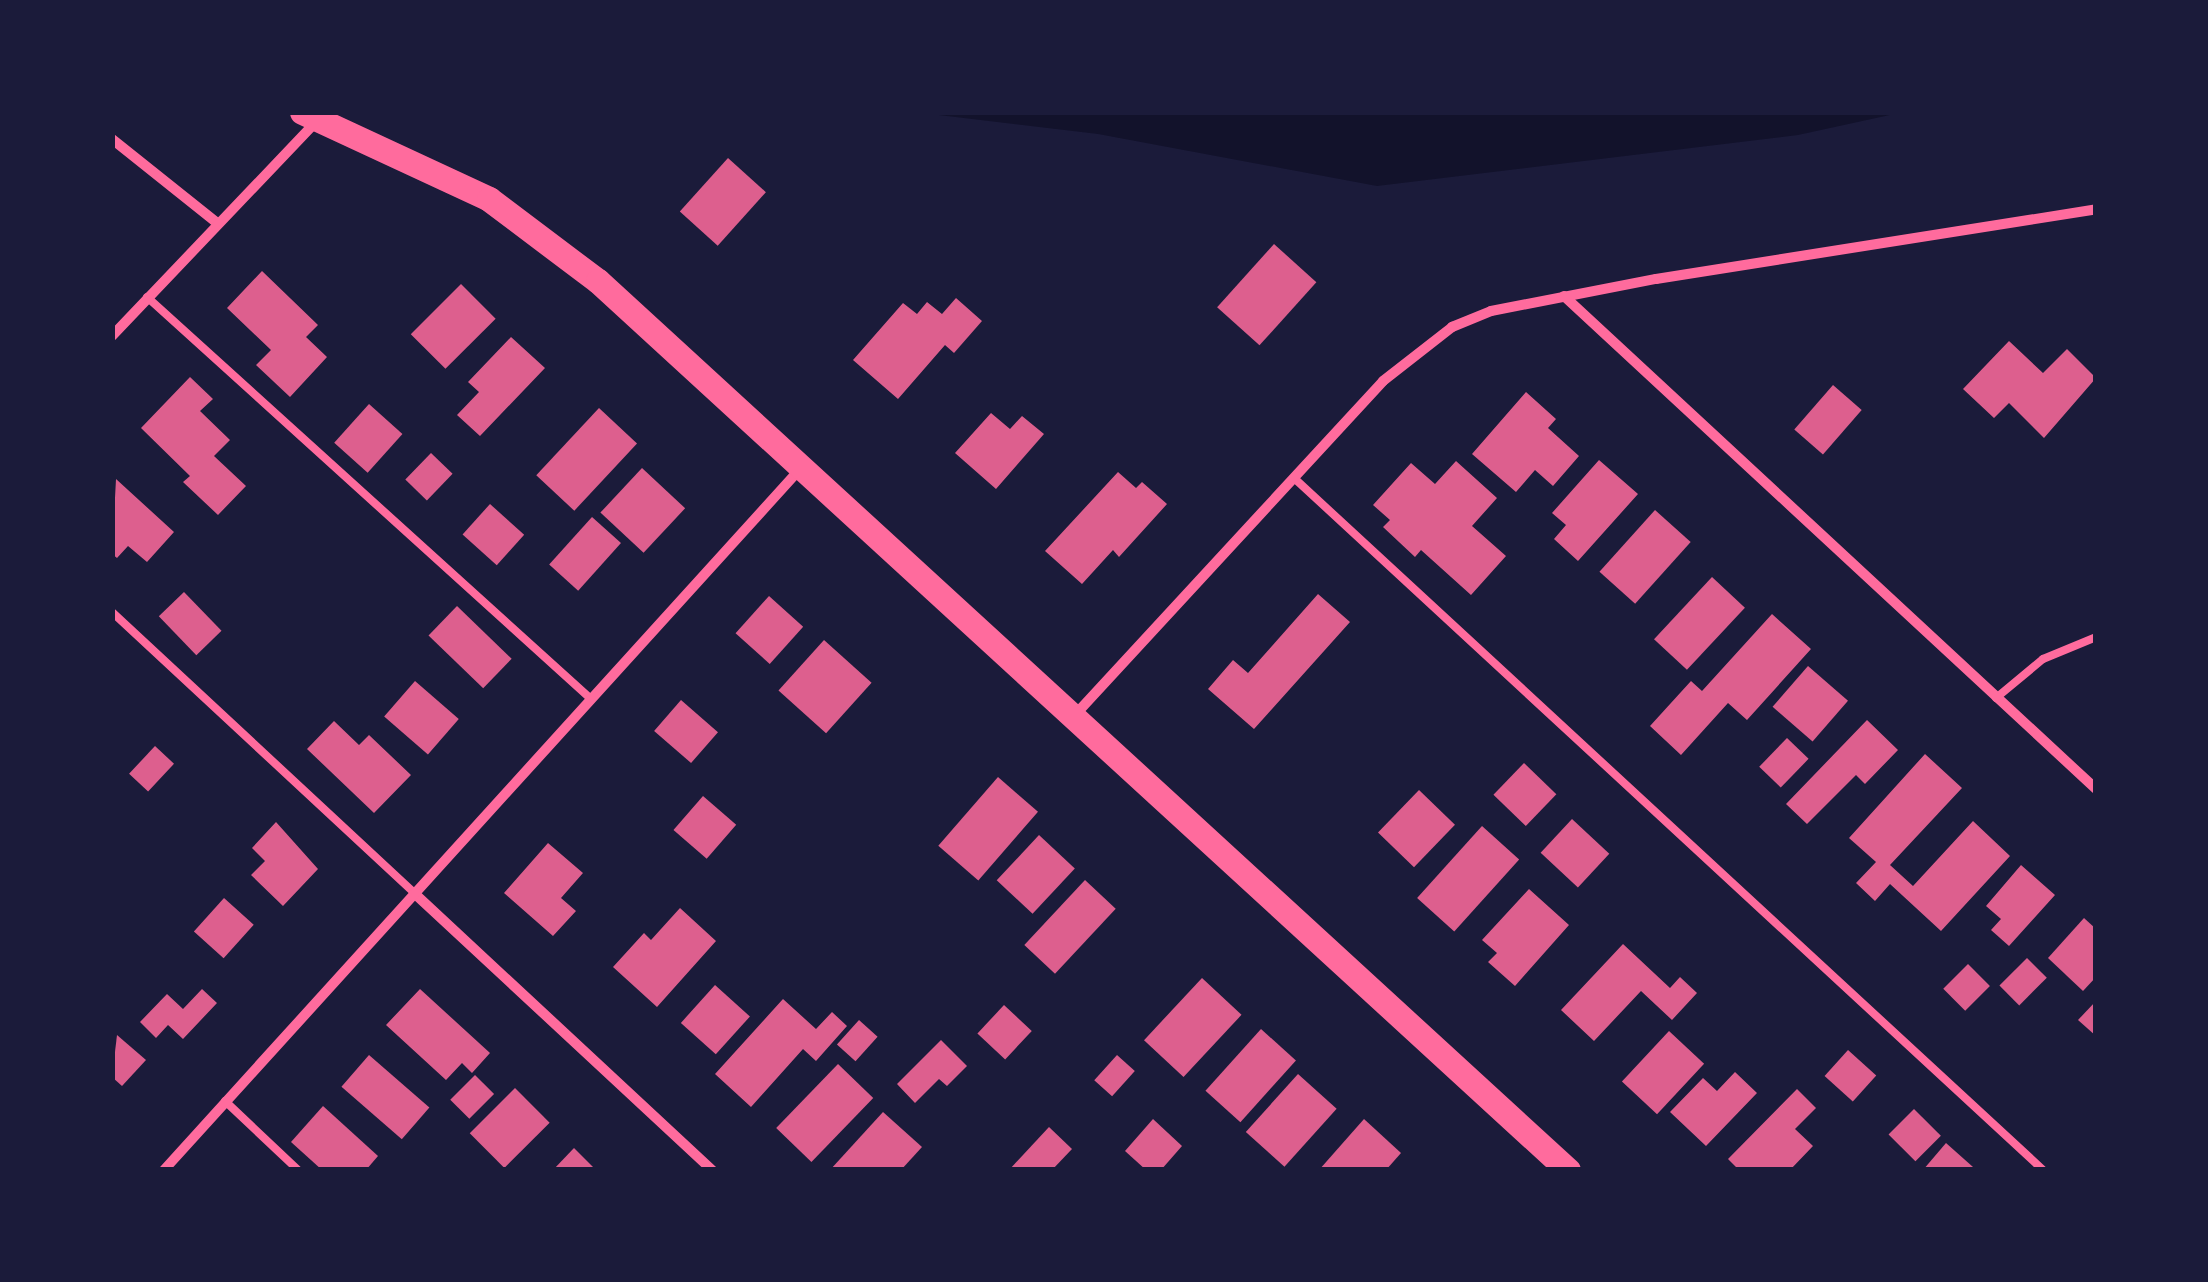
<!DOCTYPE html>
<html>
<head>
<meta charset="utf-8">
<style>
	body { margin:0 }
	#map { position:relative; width:2208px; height:1282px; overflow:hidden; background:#1b1b3a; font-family:Merriweather,serif }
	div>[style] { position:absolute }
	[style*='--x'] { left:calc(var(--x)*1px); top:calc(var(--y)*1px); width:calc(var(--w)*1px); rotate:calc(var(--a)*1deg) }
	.water>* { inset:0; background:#12122b }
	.building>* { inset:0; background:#dd5f8e; transform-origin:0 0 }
	.service>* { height:8px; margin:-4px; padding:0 4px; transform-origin:4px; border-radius:4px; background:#ff6b9d }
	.minor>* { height:10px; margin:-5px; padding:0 5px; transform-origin:5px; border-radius:5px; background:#ff6b9d }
	.primary>* { height:25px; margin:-12.5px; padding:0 12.5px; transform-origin:12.5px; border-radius:12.5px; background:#ff6b9d }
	span { translate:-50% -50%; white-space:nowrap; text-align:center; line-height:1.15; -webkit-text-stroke:10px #1b1b3a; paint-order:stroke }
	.frame { position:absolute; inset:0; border:115px solid #1b1b3a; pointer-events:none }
</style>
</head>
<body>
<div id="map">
	<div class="water">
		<div style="clip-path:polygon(922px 113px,1899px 113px,1798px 135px,1377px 186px,1098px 134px)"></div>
	</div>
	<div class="building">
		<div style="left:728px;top:158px;width:51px;height:72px;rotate:42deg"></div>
		<div style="left:1274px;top:244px;width:57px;height:85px;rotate:42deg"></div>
		<div style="clip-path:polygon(262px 271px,318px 325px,306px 337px,327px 357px,290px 397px,256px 365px,271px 350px,227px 308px)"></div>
		<div style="left:461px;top:284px;width:49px;height:71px;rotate:45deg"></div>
		<div style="clip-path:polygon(956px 298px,982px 321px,954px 353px,945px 345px,898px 399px,853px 360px,903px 303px,917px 314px,927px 302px,942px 314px)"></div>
		<div style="clip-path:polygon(511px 337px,545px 368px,480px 436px,457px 415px,479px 392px,468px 382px)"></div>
		<div style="clip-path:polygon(2009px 341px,2043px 373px,2067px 349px,2096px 378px,2044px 438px,2009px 403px,1994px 418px,1963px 389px)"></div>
		<div style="clip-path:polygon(190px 377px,213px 399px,200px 411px,230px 440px,214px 456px,246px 486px,218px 515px,183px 482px,190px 476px,141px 428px)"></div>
		<div style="left:1833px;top:385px;width:38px;height:59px;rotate:41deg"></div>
		<div style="clip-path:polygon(1526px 392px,1556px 419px,1548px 428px,1579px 456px,1553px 486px,1535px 470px,1516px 492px,1472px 454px)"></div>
		<div style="left:369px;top:404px;width:45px;height:52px;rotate:42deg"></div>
		<div style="left:599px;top:408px;width:52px;height:92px;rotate:43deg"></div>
		<div style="clip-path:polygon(991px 413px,1010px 429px,1022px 416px,1044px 434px,996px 489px,955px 453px)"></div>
		<div style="left:431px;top:453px;width:30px;height:37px;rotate:44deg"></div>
		<div style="clip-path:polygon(1599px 460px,1638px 494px,1578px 561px,1554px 539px,1566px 525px,1552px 513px)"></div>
		<div style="clip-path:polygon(1456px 461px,1497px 498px,1472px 526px,1506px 556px,1471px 595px,1421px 550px,1415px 557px,1383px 527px,1390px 520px,1373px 505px,1411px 463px,1435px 484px)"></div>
		<div style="left:642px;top:468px;width:59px;height:61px;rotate:43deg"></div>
		<div style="clip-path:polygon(1118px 472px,1136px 488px,1142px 482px,1167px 504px,1119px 557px,1113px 550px,1082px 584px,1045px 551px)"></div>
		<div style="clip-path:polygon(116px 479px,174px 532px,147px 562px,128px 546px,117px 558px,112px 554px)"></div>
		<div style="left:490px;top:504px;width:46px;height:41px;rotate:42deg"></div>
		<div style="left:1655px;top:510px;width:48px;height:83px;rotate:42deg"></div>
		<div style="left:592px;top:517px;width:39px;height:64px;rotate:42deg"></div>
		<div style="left:1712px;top:577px;width:45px;height:85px;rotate:43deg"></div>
		<div style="left:184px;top:592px;width:54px;height:35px;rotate:46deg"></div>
		<div style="clip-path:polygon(1318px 594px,1350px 622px,1254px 729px,1208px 689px,1233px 660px,1248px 673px)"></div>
		<div style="left:769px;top:596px;width:46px;height:50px;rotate:42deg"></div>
		<div style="left:457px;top:606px;width:76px;height:41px;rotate:44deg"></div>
		<div style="clip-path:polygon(1772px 614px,1811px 649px,1747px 720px,1728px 703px,1681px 755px,1650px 726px,1691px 681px,1702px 691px)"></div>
		<div style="left:824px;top:640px;width:64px;height:68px;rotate:42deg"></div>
		<div style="left:1808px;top:666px;width:53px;height:54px;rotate:41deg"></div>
		<div style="left:415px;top:681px;width:58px;height:47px;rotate:41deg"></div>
		<div style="left:681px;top:700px;width:49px;height:41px;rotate:41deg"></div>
		<div style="clip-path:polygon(1867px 720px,1898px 750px,1865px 784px,1856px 775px,1807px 824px,1786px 804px)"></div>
		<div style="clip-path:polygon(334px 721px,359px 745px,369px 735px,411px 775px,374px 813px,307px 749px)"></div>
		<div style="left:1787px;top:738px;width:30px;height:40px;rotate:44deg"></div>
		<div style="left:155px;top:746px;width:26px;height:38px;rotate:43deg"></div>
		<div style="clip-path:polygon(1925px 754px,1962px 788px,1890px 865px,1913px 886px,1973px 821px,2010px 856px,1941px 931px,1890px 884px,1875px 901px,1856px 883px,1876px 862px,1849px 838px)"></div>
		<div style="left:1524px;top:763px;width:45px;height:44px;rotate:44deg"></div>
		<div style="left:998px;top:777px;width:53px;height:91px;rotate:41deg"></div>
		<div style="left:1419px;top:790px;width:50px;height:59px;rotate:44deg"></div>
		<div style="left:703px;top:796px;width:44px;height:45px;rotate:41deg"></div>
		<div style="left:1572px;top:819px;width:51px;height:46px;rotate:43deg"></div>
		<div style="clip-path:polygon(276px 822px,318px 869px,283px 906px,251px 875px,265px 861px,252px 848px)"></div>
		<div style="left:1482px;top:826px;width:50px;height:97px;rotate:42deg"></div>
		<div style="left:1039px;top:835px;width:49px;height:62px;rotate:43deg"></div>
		<div style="clip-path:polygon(548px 843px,583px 873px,561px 898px,576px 911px,553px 936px,504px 893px)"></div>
		<div style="clip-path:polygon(2021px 865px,2055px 895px,2009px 946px,1991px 930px,2001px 919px,1986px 906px)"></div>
		<div style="left:1085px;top:880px;width:42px;height:89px;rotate:43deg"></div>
		<div style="clip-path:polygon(1529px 889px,1569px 925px,1515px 986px,1488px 962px,1497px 953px,1482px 940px)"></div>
		<div style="left:224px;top:898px;width:40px;height:45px;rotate:42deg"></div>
		<div style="clip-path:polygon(680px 908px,716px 941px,657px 1007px,613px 967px,644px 933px,651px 940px)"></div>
		<div style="clip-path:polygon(2084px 918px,2096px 929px,2096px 977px,2083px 991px,2048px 958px)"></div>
		<div style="clip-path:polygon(1623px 944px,1670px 988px,1680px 977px,1697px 993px,1672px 1020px,1641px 991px,1594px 1041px,1561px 1010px)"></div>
		<div style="left:2027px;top:958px;width:28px;height:39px;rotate:45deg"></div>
		<div style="left:1968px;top:964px;width:31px;height:35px;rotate:45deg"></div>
		<div style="left:1202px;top:978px;width:54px;height:85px;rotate:43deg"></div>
		<div style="left:715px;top:985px;width:47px;height:51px;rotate:42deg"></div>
		<div style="clip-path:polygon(202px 989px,217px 1003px,183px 1039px,168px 1025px,156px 1038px,140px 1022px,167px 994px,183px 1009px)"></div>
		<div style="clip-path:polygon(420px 989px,490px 1053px,472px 1073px,462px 1063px,446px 1080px,386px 1025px)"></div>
		<div style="clip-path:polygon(783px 999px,816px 1029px,832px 1012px,847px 1026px,816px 1061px,803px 1049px,751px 1107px,715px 1074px)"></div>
		<div style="clip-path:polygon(2096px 1001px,2096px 1036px,2078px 1020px)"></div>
		<div style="left:1004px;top:1005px;width:38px;height:39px;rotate:43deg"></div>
		<div style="left:859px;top:1020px;width:25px;height:33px;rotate:42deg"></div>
		<div style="left:1261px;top:1029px;width:47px;height:83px;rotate:42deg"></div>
		<div style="left:1669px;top:1031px;width:48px;height:69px;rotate:43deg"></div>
		<div style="clip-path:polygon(117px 1035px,146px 1060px,122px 1086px,112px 1077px)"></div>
		<div style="clip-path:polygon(941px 1040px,967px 1066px,947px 1086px,939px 1079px,915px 1103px,897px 1084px)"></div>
		<div style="left:1848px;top:1050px;width:38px;height:35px;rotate:42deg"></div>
		<div style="left:369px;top:1055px;width:80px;height:42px;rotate:41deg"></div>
		<div style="left:1117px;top:1055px;width:24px;height:34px;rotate:42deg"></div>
		<div style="left:838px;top:1064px;width:49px;height:89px;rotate:44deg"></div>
		<div style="clip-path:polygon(1735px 1072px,1757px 1093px,1706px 1146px,1670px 1112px,1703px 1078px,1717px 1091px)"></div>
		<div style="left:1298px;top:1074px;width:52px;height:78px;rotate:42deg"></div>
		<div style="left:475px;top:1075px;width:27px;height:35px;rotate:45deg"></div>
		<div style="left:515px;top:1088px;width:49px;height:64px;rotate:45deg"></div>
		<div style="clip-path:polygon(1797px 1089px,1816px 1108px,1795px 1129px,1813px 1146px,1790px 1170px,1739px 1170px,1728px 1159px)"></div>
		<div style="clip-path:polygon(323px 1106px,378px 1156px,366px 1170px,322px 1170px,291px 1142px)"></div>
		<div style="left:1914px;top:1109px;width:38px;height:36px;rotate:45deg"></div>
		<div style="clip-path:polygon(883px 1112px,922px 1147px,901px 1170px,830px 1170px)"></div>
		<div style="clip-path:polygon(1153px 1119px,1182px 1146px,1161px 1170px,1146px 1170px,1125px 1151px)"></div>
		<div style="clip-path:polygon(1364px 1119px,1401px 1153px,1386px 1170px,1319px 1170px)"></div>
		<div style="clip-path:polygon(1049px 1127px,1072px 1149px,1052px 1170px,1009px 1170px)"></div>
		<div style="clip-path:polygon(1946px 1143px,1973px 1167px,1970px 1170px,1923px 1170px)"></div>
		<div style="clip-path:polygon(574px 1148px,596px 1170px,553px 1170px)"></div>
	</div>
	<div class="service">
		<div style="--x:147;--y:297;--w:599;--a:42.16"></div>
		<div style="--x:1294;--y:478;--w:1020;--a:42.73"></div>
		<div style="--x:112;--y:612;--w:413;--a:42.9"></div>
		<div style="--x:1996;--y:698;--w:61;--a:-39.7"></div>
		<div style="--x:2043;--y:659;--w:57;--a:-22.5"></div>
		<div style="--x:225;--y:1101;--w:100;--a:43.4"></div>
	</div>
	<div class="minor">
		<div style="--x:112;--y:139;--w:133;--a:38.6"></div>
		<div style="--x:1564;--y:296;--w:725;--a:42.82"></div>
		<div style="--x:112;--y:336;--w:300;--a:-46.4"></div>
		<div style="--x:1075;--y:715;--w:454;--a:-47.3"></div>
		<div style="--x:1383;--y:381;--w:88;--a:-38"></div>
		<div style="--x:1452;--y:327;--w:42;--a:-22.3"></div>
		<div style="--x:1491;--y:311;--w:168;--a:-11"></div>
		<div style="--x:1656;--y:279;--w:446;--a:-9"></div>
		<div style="--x:414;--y:893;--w:407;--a:42.9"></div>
		<div style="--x:164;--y:1170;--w:949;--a:-47.78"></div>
	</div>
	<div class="primary">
		<div style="--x:302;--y:112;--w:206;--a:24.9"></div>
		<div style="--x:489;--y:199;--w:136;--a:37"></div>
		<div style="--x:598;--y:281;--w:1316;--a:42.51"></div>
	</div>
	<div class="frame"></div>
</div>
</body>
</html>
